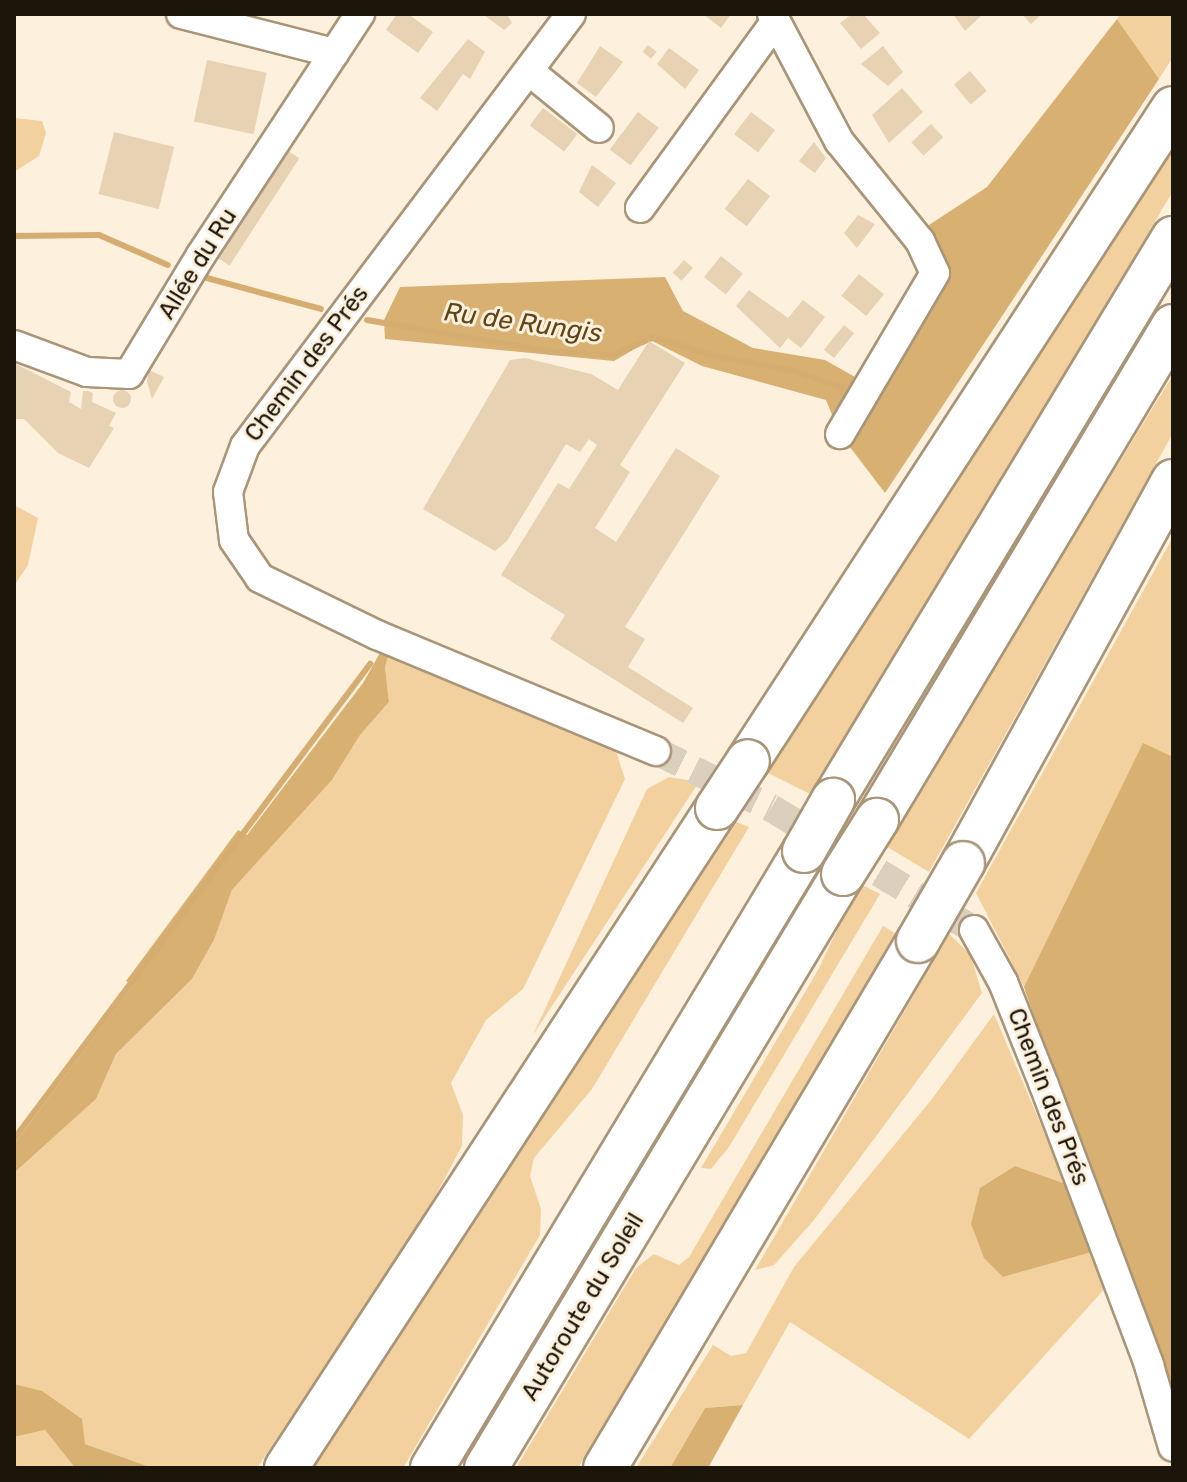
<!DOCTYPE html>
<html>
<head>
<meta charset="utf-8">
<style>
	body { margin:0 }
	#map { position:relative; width:1187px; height:1482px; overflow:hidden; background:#fdf0dd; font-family:Rubik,sans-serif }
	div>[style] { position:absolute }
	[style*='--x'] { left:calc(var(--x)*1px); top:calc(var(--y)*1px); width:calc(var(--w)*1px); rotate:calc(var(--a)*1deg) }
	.green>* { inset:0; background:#f3d19f }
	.forest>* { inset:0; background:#d8b072 }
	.stream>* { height:6px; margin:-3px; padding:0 3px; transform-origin:3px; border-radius:3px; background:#d6ad70 }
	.building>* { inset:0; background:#e7d2b3; transform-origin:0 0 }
	.round { border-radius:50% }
	.minor-tunnel>* { height:28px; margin-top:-14px; transform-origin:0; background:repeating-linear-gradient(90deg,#dbcfbd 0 28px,transparent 0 42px) }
	.roads { filter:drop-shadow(2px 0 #a99578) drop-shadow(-2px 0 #a99578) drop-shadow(0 2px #a99578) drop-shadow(0 -2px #a99578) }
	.minor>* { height:28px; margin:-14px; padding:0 14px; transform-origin:14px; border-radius:14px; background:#fff }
	.highway>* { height:42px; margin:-21px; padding:0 21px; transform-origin:21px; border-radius:21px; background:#fff }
	.bridges { filter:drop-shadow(2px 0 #a99578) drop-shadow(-2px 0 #a99578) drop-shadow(0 2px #a99578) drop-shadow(0 -2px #a99578) }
	.highway-bridge>* { height:42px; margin:-21px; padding:0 21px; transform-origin:21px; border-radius:21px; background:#fff }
	span { translate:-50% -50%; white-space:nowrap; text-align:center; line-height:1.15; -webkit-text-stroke:6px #fdf0dd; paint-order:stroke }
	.street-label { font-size:24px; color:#1c150a }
	.water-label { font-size:26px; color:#614515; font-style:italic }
	.frame { position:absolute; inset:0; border:16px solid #1c150a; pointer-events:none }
</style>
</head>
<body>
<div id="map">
	<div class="green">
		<div style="clip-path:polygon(1120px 14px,1173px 14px,1173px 57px,1159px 79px,1117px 19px)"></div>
		<div style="clip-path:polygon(14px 118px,42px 121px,46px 133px,39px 156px,14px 172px)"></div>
		<div style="clip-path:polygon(1173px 141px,1173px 191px,814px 796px,766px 772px)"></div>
		<div style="clip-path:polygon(1173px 375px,1173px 433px,929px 872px,884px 845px)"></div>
		<div style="clip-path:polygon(14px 505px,38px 518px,28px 565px,14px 586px)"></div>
		<div style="clip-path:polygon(1173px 537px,1173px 1415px,1024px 987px,976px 893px)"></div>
		<div style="clip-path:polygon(389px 653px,615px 748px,625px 779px,523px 989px,486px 1020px,451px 1083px,463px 1115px,462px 1146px,423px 1219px,257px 1468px,153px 1468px,85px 1444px,14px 1384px,14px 1173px,96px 1099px,116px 1054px,192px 979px,214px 940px,232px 890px,332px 780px,360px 735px,389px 702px,385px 666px)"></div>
		<div style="clip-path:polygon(669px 777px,699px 782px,533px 1035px,647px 789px)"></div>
		<div style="clip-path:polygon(729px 819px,749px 827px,592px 1089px,534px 1158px,530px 1176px,541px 1209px,540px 1235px,403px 1468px,311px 1468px)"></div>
		<div style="clip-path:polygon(859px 883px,880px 894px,729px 1147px,711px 1169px,701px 1168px,818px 970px)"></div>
		<div style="clip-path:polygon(883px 926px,900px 936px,578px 1468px,516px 1468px,636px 1268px,654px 1254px,679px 1265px,689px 1257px)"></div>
		<div style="clip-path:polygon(949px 934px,970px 954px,982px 993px,814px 1220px,774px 1265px,755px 1270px)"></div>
		<div style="clip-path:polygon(994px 1014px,1066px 1184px,1015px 1166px,1003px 1277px,1092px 1252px,1109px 1284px,969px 1439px,790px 1322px,743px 1405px,705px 1408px,670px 1468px,636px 1468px,713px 1345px,731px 1356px,746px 1353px,794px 1267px,932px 1099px)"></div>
		<div style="clip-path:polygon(45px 1430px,75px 1468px,14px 1468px,14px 1437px)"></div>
	</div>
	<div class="forest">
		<div style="clip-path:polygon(1117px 19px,1159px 79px,885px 493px,840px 434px,826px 400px,702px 366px,650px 340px,614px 361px,385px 339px,384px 320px,400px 287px,665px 277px,683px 311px,753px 348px,825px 360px,878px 390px,930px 311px,944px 274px,929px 225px,987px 187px)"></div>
		<div style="clip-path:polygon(381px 651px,389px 653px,385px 667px,389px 702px,360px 735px,332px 780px,232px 890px,214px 940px,192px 979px,116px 1054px,96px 1099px,14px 1173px,14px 1144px,132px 986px,126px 981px,238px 830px,247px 835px,363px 683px)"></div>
		<div style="clip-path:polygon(1143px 743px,1173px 757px,1173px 1415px,1024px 987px)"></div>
		<div style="clip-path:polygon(1015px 1166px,1066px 1184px,1092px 1252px,1003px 1277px,984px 1258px,971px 1224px,980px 1188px)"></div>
		<div style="clip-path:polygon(14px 1384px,42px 1391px,82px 1419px,85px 1444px,153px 1468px,75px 1468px,45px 1430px,14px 1437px)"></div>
		<div style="clip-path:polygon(743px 1405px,708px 1468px,670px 1468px,705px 1408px)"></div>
	</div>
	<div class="stream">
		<div style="--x:14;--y:236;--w:85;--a:-0.7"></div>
		<div style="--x:99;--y:235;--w:75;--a:23.5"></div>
		<div style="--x:207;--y:278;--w:118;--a:15.2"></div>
		<div style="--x:367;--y:320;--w:189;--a:9.8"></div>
		<div style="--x:553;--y:352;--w:60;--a:2.9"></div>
		<div style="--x:613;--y:355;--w:45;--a:-23.7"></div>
		<div style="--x:654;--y:337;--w:63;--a:17.6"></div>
		<div style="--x:714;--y:356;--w:82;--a:10.5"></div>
		<div style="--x:795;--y:371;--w:63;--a:19.6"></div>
		<div style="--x:14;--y:1139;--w:594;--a:-53.15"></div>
	</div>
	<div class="building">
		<div style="clip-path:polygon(397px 14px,408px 14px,433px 32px,418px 53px,386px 30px)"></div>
		<div style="clip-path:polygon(483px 14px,507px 14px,512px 23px,504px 30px)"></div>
		<div style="clip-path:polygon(703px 14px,731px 14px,721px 28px)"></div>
		<div style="clip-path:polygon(852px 14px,863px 14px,880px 33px,861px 49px,840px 23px)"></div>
		<div style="clip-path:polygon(953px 14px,983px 14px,965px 31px)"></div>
		<div style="clip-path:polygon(1022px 14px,1042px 14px,1031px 24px)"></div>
		<div style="clip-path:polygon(468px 39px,485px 52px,470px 79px,463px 74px,437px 111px,420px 98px)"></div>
		<div style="left:648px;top:45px;width:11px;height:9px;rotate:38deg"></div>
		<div style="clip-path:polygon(600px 46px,623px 62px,596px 97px,577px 83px)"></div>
		<div style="clip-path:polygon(883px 46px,903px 72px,888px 86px,861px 64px)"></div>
		<div style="clip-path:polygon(669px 48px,699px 70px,685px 89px,657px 64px)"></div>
		<div style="left:207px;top:60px;width:61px;height:63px;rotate:12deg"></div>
		<div style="left:970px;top:71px;width:26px;height:21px;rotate:50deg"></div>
		<div style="clip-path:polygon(902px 88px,923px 112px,889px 143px,872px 115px)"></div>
		<div style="left:543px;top:108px;width:43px;height:22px;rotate:37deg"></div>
		<div style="left:638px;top:112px;width:26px;height:47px;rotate:37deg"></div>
		<div style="left:751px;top:112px;width:30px;height:28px;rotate:37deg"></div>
		<div style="left:931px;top:124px;width:18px;height:27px;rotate:47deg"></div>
		<div style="left:114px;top:132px;width:62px;height:64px;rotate:14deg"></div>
		<div style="clip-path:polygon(814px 142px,826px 158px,815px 173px,799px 161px)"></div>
		<div style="left:285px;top:149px;width:17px;height:128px;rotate:33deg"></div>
		<div style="clip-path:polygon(592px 165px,616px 183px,598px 207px,579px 192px)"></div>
		<div style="left:748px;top:179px;width:28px;height:38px;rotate:38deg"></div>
		<div style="clip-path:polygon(858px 215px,875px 224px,857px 248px,844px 233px)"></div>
		<div style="left:721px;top:256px;width:28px;height:27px;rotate:39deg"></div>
		<div style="left:684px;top:260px;width:12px;height:17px;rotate:42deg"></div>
		<div style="left:859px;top:274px;width:32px;height:28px;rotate:39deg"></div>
		<div style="clip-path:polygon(749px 290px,788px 318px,803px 300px,825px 317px,801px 348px,788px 338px,780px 348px,736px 306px)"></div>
		<div style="left:844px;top:325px;width:13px;height:32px;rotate:39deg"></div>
		<div style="clip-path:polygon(649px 341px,685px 363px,620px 465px,630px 472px,595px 528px,616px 542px,676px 448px,720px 476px,625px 627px,645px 639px,628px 667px,693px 708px,683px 723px,550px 639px,565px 615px,501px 575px,558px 483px,569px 489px,597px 445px,589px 439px,580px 452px,566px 444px,507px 541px,495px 551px,423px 509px,510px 360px,525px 358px,591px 374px,618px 390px)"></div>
		<div style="clip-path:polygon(14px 363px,71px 392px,69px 402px,81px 409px,83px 391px,88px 391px,93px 393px,92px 402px,116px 413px,109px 426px,114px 428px,89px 468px,58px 453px,24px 419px,14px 419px)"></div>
		<div style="clip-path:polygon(149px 370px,164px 377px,152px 399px,147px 381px)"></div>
		<div class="round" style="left:113px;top:390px;width:18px;height:18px"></div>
	</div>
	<div class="minor-tunnel">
		<div style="--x:656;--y:751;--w:128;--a:26.4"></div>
		<div style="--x:771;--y:808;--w:237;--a:31"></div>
	</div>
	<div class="roads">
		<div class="minor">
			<div style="--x:181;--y:14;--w:158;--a:14.3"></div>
			<div style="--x:571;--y:14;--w:541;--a:127.04"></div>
			<div style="--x:245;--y:446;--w:49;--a:110.3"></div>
			<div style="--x:228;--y:492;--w:48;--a:82.9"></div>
			<div style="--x:234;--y:540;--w:46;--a:55.6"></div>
			<div style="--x:260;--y:578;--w:130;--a:26"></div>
			<div style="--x:377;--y:635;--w:302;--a:22.6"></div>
			<div style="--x:772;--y:14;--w:144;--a:62.2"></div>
			<div style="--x:839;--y:141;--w:129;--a:51"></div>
			<div style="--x:920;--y:241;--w:35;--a:65"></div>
			<div style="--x:935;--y:273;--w:187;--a:120.5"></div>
			<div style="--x:529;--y:71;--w:90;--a:39.2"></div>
			<div style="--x:640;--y:208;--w:231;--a:-54"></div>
			<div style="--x:14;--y:345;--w:78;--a:20.3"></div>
			<div style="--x:87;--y:372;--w:42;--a:2.7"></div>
			<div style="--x:129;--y:374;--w:139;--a:-58.8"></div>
			<div style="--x:201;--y:255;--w:289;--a:-56.6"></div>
			<div style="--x:974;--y:930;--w:60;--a:60.9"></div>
			<div style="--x:1003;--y:982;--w:111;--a:68.3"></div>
			<div style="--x:1044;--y:1085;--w:299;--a:69.4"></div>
			<div style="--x:1149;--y:1365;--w:85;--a:73.7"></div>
		</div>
		<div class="highway">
			<div style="--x:748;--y:761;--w:779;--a:-56.94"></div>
			<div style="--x:833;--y:800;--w:657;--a:-58.83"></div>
			<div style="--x:877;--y:820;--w:576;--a:-59.07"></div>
			<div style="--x:963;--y:863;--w:436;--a:-61.2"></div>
			<div style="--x:286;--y:1468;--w:788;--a:-56.85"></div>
			<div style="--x:432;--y:1468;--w:720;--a:-58.91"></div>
			<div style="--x:486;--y:1468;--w:693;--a:-58.99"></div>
			<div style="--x:605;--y:1468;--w:613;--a:-59.29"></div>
		</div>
	</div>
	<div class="bridges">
		<div class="highway-bridge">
			<div style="--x:717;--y:808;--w:56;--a:-56.6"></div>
			<div style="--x:804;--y:851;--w:59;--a:-60.4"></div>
			<div style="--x:843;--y:874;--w:64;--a:-57.8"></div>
			<div style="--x:918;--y:941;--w:90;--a:-60"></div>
		</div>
	</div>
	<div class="street-label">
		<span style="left:198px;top:264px;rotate:-58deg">Allée du Ru</span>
		<span style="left:307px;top:364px;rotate:-53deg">Chemin des Prés</span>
		<span style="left:1048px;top:1097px;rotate:69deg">Chemin des Prés</span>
		<span style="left:583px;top:1307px;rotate:-59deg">Autoroute du Soleil</span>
	</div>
	<div class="water-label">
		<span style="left:523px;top:323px;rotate:8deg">Ru de Rungis</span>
	</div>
	<div class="frame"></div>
</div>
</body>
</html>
